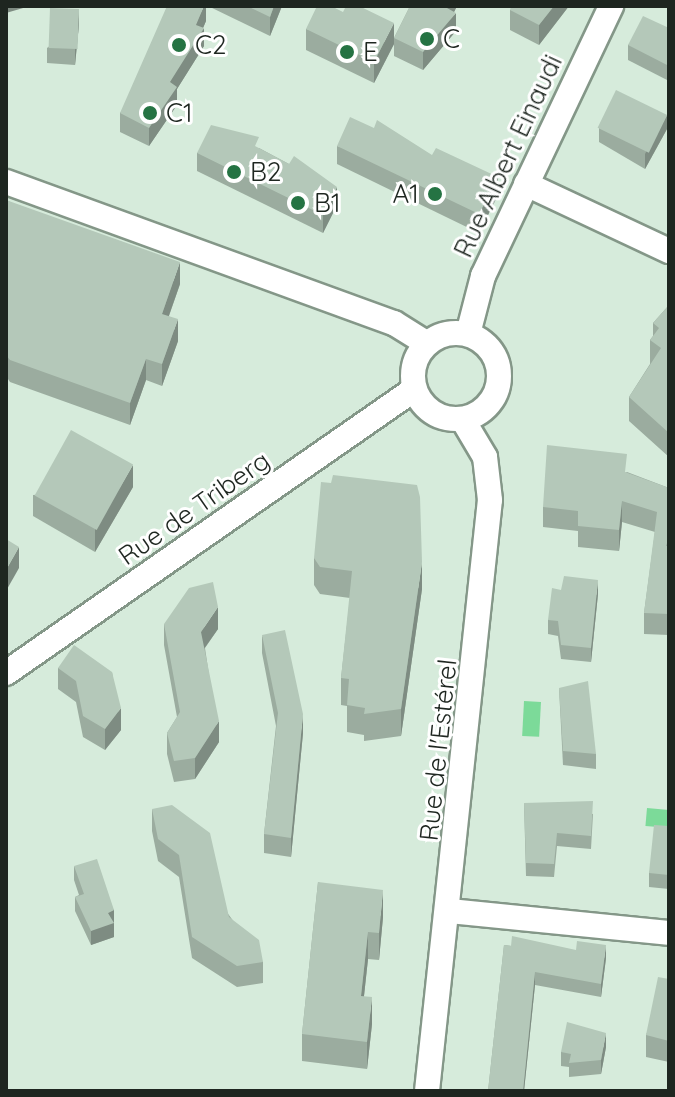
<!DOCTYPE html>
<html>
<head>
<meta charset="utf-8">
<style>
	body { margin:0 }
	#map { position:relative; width:675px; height:1097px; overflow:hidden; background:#d6ebdb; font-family:Quicksand,sans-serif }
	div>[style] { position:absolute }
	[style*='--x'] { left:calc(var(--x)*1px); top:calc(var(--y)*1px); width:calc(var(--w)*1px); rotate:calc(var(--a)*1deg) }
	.water>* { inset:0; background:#7cda99; transform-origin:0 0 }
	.roads { filter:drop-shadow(2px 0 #849788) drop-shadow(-2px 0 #849788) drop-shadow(0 2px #849788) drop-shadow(0 -2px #849788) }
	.minor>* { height:24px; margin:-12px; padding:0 12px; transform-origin:12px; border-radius:12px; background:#fff }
	.minor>.ring { margin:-12px; padding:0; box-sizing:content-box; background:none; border:24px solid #fff; border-radius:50% }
	.wall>* { inset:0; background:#9bac9f }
	.shaded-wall>* { inset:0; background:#7e8c82 }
	.building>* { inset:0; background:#b4c8b9; transform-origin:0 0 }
	.dots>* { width:22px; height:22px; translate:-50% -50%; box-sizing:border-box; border:4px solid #fff; border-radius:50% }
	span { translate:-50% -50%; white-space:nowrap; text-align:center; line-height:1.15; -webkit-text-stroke:6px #fff; paint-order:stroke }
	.poi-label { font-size:26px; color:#1e2620 }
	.left { translate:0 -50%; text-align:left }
	.right { translate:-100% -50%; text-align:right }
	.street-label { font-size:26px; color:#1e2620 }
	.frame { position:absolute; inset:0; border:8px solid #1e2620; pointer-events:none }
</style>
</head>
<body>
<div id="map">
	<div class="water">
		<div style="left:524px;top:701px;width:17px;height:35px;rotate:3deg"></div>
		<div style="left:647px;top:808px;width:22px;height:18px;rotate:5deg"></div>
	</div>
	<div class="roads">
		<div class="minor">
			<div style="--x:6;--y:182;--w:413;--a:20"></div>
			<div style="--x:394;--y:323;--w:39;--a:32"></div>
			<div style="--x:526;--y:184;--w:158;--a:25.1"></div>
			<div class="ring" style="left:413px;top:333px;width:62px;height:62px"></div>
			<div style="--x:468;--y:334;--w:60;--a:-75.5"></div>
			<div style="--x:483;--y:276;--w:299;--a:-64.6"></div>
			<div style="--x:6;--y:673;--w:497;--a:-34.8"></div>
			<div style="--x:449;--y:911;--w:221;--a:5.7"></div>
			<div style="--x:427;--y:1091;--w:594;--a:-83.92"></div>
			<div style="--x:490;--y:500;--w:43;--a:-96.6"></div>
			<div style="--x:485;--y:457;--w:43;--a:-120.7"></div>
		</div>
	</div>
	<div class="wall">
		<div style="clip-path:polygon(206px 6px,206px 21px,203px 28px,204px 46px,177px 89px,177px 105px,149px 146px,120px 132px,120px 113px)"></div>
		<div style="clip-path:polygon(208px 6px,282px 6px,270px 36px)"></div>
		<div style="clip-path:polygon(410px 6px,457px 6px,454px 12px,456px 31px,423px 70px,394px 56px,394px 38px)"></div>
		<div style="clip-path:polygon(569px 6px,539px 45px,510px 30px,510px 10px)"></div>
		<div style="clip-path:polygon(79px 24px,75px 65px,47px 63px,47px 48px)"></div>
		<div style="clip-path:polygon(669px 28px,669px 81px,628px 60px,628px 45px)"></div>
		<div style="clip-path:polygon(306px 29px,394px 44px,374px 83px,306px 50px)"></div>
		<div style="clip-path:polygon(599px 128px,667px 129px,645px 169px,599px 142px)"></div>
		<div style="clip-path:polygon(337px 146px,498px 195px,479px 233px,337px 164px)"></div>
		<div style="clip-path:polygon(259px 148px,289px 164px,337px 205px,323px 233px,197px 171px,197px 153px)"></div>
		<div style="clip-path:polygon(6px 200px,180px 284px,169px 316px,178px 341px,162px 386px,146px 380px,130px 425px,10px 382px,6px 376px)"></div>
		<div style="clip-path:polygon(669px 305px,669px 457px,629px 421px,629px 397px,650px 364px,650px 340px,653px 336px,653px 323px)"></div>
		<div style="clip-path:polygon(627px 472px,669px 488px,669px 635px,644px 634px,644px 613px,655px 532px,622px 522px,619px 551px,578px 547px,578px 531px,543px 527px,543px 507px)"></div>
		<div style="clip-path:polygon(133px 487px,95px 552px,33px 516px,33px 495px)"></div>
		<div style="clip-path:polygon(314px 558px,422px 589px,401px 736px,364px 741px,364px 735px,347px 732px,347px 706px,341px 705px,341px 678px,350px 598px,320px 594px,314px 585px)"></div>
		<div style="clip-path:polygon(598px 594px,591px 662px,561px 659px,558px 636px,548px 634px,548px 620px)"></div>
		<div style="clip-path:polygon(164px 624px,218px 629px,205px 648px,219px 742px,195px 779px,174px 782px,167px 754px,167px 733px,177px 717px,164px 645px)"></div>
		<div style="clip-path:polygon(262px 635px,303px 733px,291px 857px,264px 853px,264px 834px,276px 726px,262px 653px)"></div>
		<div style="clip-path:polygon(58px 668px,112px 672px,121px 730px,105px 750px,83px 737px,76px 702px,58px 689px)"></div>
		<div style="clip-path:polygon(559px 688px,596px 754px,596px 769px,563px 765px)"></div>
		<div style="clip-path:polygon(669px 727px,669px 748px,667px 748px,667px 733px)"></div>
		<div style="clip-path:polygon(524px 803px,593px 814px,591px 849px,557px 846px,554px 877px,526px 876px)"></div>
		<div style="clip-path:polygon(152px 809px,263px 962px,263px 983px,237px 987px,192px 958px,179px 877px,158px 861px,152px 831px)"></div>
		<div style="clip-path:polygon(669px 826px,669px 889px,649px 887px,649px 873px)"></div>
		<div style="clip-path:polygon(74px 866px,114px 910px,114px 937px,91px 945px,75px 911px,75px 897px,79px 895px,74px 880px)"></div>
		<div style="clip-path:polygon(318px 882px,383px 917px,379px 960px,368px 959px,364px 996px,372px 1024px,367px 1069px,302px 1061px,302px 1034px)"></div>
		<div style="clip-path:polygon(504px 945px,606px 958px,601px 997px,535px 985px,524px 1091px,488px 1091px)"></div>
		<div style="clip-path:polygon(669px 979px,669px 1062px,646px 1057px,646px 1035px)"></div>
		<div style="clip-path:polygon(606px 1047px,601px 1074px,569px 1077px,569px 1067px,561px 1066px,561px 1052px)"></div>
	</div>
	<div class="shaded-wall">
		<div style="clip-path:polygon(6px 6px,30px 6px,6px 13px)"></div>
		<div style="clip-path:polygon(204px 6px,206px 6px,206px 21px,200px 35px,204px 28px,204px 46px,177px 89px,177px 105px,149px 146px,149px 128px)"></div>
		<div style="clip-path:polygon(274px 6px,282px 6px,270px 36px,270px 17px)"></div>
		<div style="clip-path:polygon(448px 6px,457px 6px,450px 20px,456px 13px,456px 31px,423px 70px,423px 52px)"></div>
		<div style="clip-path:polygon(554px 6px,569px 6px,539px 45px,539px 25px)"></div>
		<div style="clip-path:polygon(79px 9px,79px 24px,75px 65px,75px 50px)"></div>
		<div style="clip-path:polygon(394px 23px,394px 44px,374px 83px,374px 62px)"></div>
		<div style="clip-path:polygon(667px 115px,667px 129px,645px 169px,645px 154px)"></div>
		<div style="clip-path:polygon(498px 177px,498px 195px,479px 233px,479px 214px)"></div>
		<div style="clip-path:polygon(337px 187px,337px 205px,323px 233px,323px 215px)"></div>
		<div style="clip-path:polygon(180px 262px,180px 284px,162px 335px,162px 314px)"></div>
		<div style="clip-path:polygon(178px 319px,178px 341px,162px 386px,162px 364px)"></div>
		<div style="clip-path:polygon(146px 359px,146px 380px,130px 425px,130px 403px)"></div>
		<div style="clip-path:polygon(133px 465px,133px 487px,95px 552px,95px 530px)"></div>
		<div style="clip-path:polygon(622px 501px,622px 522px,619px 551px,619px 530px)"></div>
		<div style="clip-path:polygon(19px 547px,19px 568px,6px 591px,6px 570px)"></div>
		<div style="clip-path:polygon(422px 562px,422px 589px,401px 736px,401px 709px)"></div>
		<div style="clip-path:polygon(598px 580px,598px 594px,591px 662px,591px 648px)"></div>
		<div style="clip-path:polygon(218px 607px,218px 629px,201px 653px,201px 632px)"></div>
		<div style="clip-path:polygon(121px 708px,121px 730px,105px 750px,105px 729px)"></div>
		<div style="clip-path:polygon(303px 714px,303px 733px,291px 857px,291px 838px)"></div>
		<div style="clip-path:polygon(219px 721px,219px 742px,195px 779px,195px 758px)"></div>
		<div style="clip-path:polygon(383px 890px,383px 917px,379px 960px,379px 933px)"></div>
		<div style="clip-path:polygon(114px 910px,114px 937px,91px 945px,91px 931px,108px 913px)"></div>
		<div style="clip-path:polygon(368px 932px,368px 959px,361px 1023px,361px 996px)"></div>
		<div style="clip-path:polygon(606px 945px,606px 958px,601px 997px,601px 984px)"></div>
		<div style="clip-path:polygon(535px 972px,535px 985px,524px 1091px,523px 1091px)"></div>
		<div style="clip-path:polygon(372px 997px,372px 1024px,367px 1069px,367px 1042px)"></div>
		<div style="clip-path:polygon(606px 1033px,606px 1047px,601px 1074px,601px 1060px)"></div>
	</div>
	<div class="building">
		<div style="clip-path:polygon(167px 6px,204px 6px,196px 25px,204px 28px,170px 82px,177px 87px,149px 128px,120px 113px)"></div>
		<div style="clip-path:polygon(247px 6px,274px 6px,270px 17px)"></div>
		<div style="clip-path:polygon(317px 6px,331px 6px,343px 12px,346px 6px,359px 6px,394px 23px,374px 62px,306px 29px)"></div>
		<div style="clip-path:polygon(410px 6px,448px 6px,447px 8px,456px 13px,423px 52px,394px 38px)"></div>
		<div style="clip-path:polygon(511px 6px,554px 6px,539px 25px,510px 10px)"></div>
		<div style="left:50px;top:8px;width:29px;height:40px;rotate:2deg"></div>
		<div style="clip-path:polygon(643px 16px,669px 28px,669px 66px,628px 45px)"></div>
		<div style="left:616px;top:90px;width:57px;height:42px;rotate:26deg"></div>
		<div style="clip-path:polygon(350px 117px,374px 128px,377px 120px,432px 155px,436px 148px,498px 177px,479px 214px,337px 146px)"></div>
		<div style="clip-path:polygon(211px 125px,259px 137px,255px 146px,289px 164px,294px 156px,337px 187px,323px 215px,197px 153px)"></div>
		<div style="clip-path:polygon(6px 200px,180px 262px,162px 314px,178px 319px,162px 364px,146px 359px,130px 403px,10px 360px,6px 355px)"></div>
		<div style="clip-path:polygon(669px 305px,669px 433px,629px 397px,661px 348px,650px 340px,659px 328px,653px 323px)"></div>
		<div style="left:71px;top:430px;width:71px;height:75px;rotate:29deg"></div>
		<div style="clip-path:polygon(547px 445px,627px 454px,625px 472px,669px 488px,669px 537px,666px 546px,669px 546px,669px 614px,644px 613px,657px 512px,622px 501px,619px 530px,578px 526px,578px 511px,543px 507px)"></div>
		<div style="clip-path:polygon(333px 475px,417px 485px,420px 497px,422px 562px,401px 709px,364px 714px,365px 708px,347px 705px,349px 679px,341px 678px,352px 571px,320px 567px,314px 558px,321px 482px,331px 483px)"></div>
		<div style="clip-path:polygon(6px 539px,19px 547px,6px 570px)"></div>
		<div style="clip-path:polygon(564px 576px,598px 580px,591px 648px,561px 645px,558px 621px,548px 620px,552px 588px,561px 590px)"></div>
		<div style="clip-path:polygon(213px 582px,218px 607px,201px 632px,219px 721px,195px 758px,174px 761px,167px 733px,180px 712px,164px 624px,189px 588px)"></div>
		<div style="clip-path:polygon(285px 630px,303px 714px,291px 838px,264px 834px,278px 713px,262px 635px)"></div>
		<div style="clip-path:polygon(74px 645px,112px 672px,121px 708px,105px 729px,83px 716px,76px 681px,58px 668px)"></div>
		<div style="clip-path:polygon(588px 681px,596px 754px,563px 751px,559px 688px)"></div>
		<div style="clip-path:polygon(593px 801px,591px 836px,557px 833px,554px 864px,526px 863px,524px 803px)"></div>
		<div style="clip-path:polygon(172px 805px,210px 833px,229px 917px,259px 940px,263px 962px,237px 966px,192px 937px,179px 855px,158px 839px,152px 809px)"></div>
		<div style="clip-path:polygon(654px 825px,669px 826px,669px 875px,649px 873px)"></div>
		<div style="clip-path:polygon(97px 859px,114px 910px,108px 913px,114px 923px,91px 931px,75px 897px,84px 894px,74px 866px)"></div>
		<div style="clip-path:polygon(318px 882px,383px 890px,379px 933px,368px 932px,361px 996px,372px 997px,367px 1042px,302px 1034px)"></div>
		<div style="clip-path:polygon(512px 936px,576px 950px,577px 941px,606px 945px,601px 984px,535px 972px,523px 1091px,488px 1091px,504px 945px,511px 946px)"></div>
		<div style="clip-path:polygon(658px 977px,669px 979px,669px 1041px,646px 1035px)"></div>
		<div style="clip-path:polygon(567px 1022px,606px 1033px,601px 1060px,569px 1063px,571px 1054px,561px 1052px)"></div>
	</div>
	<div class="dots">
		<div style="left:427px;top:39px;background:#257343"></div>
		<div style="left:179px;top:45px;background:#257343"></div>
		<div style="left:347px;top:52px;background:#257343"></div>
		<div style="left:150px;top:113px;background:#257343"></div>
		<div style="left:234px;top:172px;background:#257343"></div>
		<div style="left:435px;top:194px;background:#257343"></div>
		<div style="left:298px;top:203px;background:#257343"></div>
	</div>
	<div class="poi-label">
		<span class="left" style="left:443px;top:39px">C</span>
		<span class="left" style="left:195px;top:45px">C2</span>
		<span class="left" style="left:363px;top:52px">E</span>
		<span class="left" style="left:166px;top:113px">C1</span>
		<span class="left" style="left:250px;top:172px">B2</span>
		<span class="right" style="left:419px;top:194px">A1</span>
		<span class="left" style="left:314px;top:203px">B1</span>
	</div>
	<div class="street-label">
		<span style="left:508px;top:156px;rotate:-65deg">Rue Albert Einaudi</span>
		<span style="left:194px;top:508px;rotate:-35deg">Rue de Triberg</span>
		<span style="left:438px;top:750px;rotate:-84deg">Rue de l'Estérel</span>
	</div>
	<div class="frame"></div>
</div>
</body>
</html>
